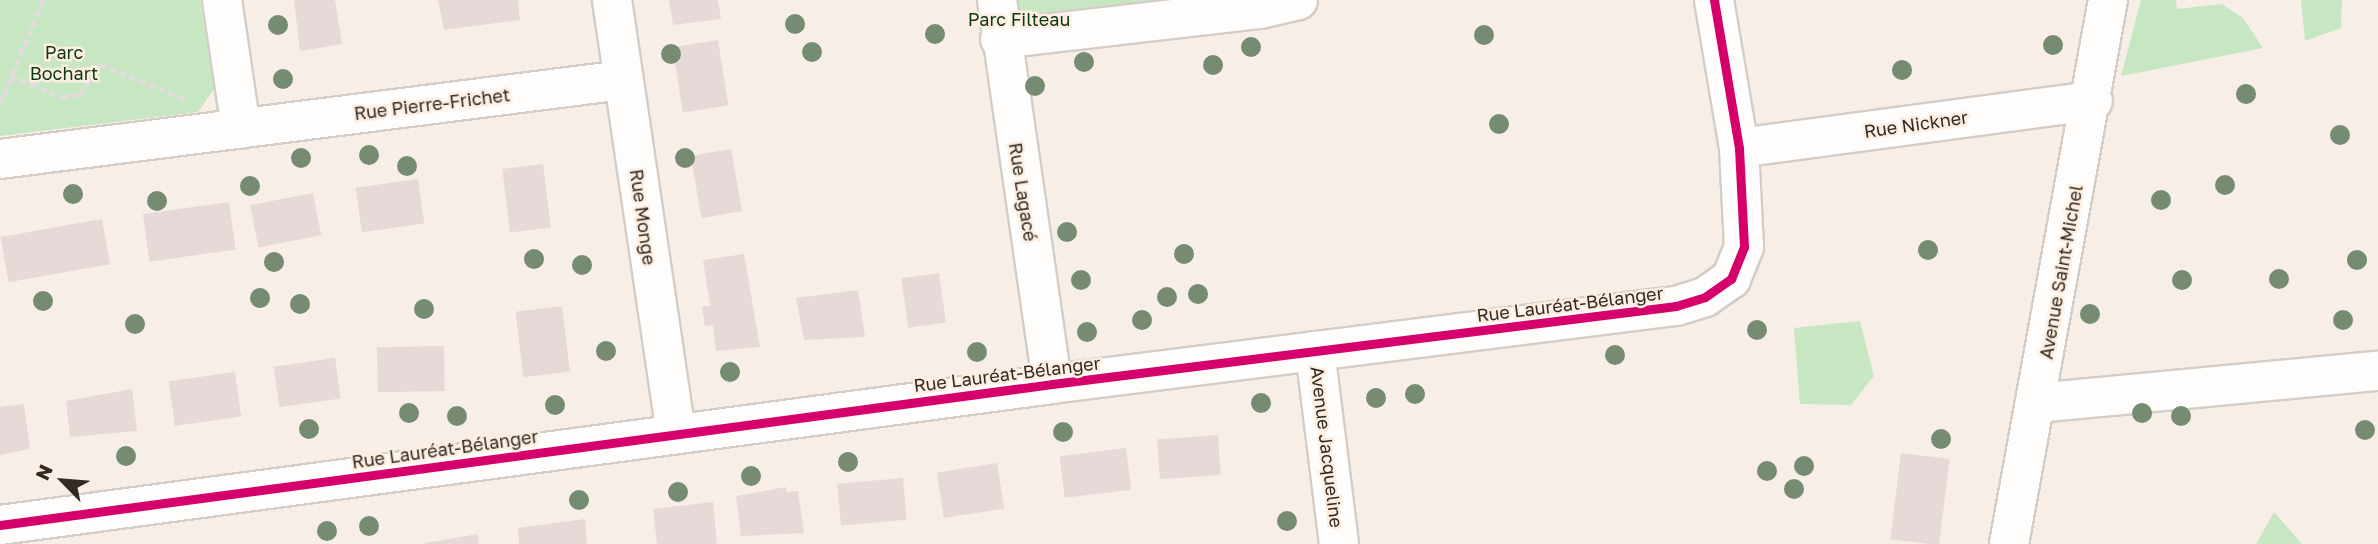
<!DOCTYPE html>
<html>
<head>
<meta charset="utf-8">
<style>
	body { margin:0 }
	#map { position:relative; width:2378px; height:544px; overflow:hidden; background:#f7efe7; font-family:"Golos Text",sans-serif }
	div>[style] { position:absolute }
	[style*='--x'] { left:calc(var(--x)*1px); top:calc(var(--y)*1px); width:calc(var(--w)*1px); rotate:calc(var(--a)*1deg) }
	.green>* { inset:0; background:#c6e7c1 }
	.building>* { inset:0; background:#e6d9d8; transform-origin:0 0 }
	.path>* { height:4.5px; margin-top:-2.25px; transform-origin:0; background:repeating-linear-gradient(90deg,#e0dddb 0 7px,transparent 0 10.5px) }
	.roads { filter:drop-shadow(2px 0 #d4cdc7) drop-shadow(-2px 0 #d4cdc7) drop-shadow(0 2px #d4cdc7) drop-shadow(0 -2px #d4cdc7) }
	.minor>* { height:38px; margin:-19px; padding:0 19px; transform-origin:19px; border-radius:19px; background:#fefdfb }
	.cycleway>* { height:9px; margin:-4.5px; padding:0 4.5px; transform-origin:4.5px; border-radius:4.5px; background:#d6006c }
	.trees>* { width:20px; height:20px; margin:-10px; border-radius:50%; background:#758b72 }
	span { translate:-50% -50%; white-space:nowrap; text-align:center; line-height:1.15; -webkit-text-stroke:5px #fdeee1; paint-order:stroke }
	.park-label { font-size:18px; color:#0b3a12 }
	.street-label { font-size:18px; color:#322b25 }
	.north { position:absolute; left:28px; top:446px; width:70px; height:70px; -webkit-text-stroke:5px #fdeee1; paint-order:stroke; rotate:295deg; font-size:19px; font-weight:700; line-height:28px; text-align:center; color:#322b25 }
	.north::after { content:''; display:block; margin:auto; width:24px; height:32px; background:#322b25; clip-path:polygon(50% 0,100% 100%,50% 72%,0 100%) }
</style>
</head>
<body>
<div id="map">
	<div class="green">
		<div style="clip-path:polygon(0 0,200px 0,214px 89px,198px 112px,0 136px)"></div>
		<div style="clip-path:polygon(997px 0,1298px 0,1000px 39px)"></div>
		<div style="clip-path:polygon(2141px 0,2176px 0,2177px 9px,2222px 4px,2243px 18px,2263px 48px,2121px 76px)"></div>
		<div style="clip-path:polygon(2301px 0,2342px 0,2341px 28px,2305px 41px)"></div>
		<div style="clip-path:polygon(1860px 321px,1874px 376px,1851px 405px,1800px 404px,1794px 328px)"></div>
		<div style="clip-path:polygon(2274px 512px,2302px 544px,2256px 544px)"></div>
	</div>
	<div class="building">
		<div style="clip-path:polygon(294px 0,335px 0,342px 44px,300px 51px)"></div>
		<div style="clip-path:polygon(438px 0,518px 0,520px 20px,444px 30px)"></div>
		<div style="clip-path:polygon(669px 0,718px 0,721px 19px,673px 25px)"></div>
		<div style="left:718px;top:40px;width:66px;height:46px;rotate:81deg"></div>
		<div style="left:731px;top:149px;width:63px;height:41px;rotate:80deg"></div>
		<div style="left:543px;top:164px;width:64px;height:41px;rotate:83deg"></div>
		<div style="left:418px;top:179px;width:45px;height:63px;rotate:82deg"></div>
		<div style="left:313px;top:193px;width:43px;height:64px;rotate:79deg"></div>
		<div style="left:229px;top:202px;width:48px;height:87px;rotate:82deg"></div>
		<div style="left:102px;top:219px;width:46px;height:103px;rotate:80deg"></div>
		<div style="clip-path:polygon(744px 254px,760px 347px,716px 351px,713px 325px,705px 326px,702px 306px,710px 306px,703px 260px)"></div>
		<div style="left:939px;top:273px;width:50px;height:38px;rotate:82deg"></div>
		<div style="clip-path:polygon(858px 290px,865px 337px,804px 340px,796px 298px)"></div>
		<div style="left:562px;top:306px;width:66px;height:47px;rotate:83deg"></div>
		<div style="left:444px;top:346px;width:45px;height:67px;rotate:89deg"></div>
		<div style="left:335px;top:358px;width:41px;height:62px;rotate:82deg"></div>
		<div style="left:235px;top:372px;width:45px;height:67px;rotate:82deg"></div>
		<div style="clip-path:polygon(132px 389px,137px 431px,70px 437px,66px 401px)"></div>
		<div style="clip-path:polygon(24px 404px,30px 449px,0 455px,0 407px)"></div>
		<div style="left:1218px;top:435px;width:40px;height:61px;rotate:86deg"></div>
		<div style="left:1126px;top:448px;width:42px;height:67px;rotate:83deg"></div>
		<div style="left:1901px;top:453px;width:49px;height:87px;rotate:7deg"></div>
		<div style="left:997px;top:463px;width:46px;height:61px;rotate:81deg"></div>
		<div style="left:903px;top:478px;width:42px;height:66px;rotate:85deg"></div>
		<div style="clip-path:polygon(786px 487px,786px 492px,798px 491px,804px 533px,741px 536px,736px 496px)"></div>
		<div style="clip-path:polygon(713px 502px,717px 544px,657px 544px,653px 509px)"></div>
		<div style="clip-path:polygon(585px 519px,587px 544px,519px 544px,518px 528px)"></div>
		<div style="clip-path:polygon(478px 534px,479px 544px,425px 544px,425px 543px)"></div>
	</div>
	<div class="path">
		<div style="--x:11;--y:76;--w:55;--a:22.4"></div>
		<div style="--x:62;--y:97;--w:18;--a:-9"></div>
		<div style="--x:80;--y:94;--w:36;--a:-56"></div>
		<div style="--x:100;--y:64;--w:92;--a:22.4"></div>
		<div style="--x:0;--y:104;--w:113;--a:-67.5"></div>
	</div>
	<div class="roads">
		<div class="minor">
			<div style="--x:222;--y:0;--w:130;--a:81.6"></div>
			<div style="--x:612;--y:0;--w:439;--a:81.6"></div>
			<div style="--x:997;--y:0;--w:388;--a:81.8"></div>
			<div style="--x:1000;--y:39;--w:262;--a:-6.6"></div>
			<div style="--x:1260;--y:9;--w:39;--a:-13"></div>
			<div style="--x:1739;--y:148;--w:357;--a:-7.6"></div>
			<div style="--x:0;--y:159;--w:628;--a:-7.23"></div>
			<div style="--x:1315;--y:351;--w:194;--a:82.9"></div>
			<div style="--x:2037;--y:403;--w:342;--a:-5.4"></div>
			<div style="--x:0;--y:525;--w:1061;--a:-7.63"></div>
			<div style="--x:1052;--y:384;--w:629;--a:-7.13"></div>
			<div style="--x:1676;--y:306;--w:30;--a:-17"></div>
			<div style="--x:1705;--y:297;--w:32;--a:-35"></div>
			<div style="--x:1731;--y:279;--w:35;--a:-68"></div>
			<div style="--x:1744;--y:247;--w:99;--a:-92.9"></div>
			<div style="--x:1739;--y:148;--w:150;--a:-99.6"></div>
			<div style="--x:2009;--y:544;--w:553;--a:-79.69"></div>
		</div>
	</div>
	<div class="cycleway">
		<div style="--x:0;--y:525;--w:1061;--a:-7.63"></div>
		<div style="--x:1052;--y:384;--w:629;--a:-7.13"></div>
		<div style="--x:1676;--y:306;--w:30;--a:-17"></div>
		<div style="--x:1705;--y:297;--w:32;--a:-35"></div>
		<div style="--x:1731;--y:279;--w:35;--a:-68"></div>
		<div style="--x:1744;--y:247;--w:99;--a:-92.9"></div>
		<div style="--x:1739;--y:148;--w:150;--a:-99.6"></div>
	</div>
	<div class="trees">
		<div style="left:795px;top:24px"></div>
		<div style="left:278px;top:25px"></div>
		<div style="left:935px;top:34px"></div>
		<div style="left:1484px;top:35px"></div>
		<div style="left:2053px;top:45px"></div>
		<div style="left:1251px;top:47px"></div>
		<div style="left:812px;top:52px"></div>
		<div style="left:671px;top:54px"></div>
		<div style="left:1084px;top:62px"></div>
		<div style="left:1213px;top:65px"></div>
		<div style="left:1902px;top:70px"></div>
		<div style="left:283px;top:79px"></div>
		<div style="left:1035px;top:86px"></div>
		<div style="left:2246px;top:94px"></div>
		<div style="left:1499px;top:124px"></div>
		<div style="left:2340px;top:135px"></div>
		<div style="left:369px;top:155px"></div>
		<div style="left:301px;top:158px"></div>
		<div style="left:685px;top:158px"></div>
		<div style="left:407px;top:166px"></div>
		<div style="left:2225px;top:185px"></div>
		<div style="left:250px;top:186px"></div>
		<div style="left:73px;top:194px"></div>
		<div style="left:2161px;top:200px"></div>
		<div style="left:157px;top:201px"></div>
		<div style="left:1067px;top:232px"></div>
		<div style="left:1928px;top:250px"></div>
		<div style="left:1184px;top:254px"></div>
		<div style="left:534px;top:259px"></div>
		<div style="left:2357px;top:260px"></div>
		<div style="left:274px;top:262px"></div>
		<div style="left:582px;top:265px"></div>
		<div style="left:2279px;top:279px"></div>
		<div style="left:1081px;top:280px"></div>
		<div style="left:2182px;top:280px"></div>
		<div style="left:1198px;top:294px"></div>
		<div style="left:1167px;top:297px"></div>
		<div style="left:260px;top:298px"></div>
		<div style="left:43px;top:301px"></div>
		<div style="left:300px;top:304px"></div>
		<div style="left:424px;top:309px"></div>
		<div style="left:2090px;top:314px"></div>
		<div style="left:1142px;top:320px"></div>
		<div style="left:2343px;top:320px"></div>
		<div style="left:135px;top:324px"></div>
		<div style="left:1757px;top:330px"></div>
		<div style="left:1087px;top:332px"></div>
		<div style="left:606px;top:351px"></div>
		<div style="left:977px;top:352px"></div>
		<div style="left:1615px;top:355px"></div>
		<div style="left:730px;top:372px"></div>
		<div style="left:1415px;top:394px"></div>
		<div style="left:1376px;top:398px"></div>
		<div style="left:1261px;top:403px"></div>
		<div style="left:555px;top:405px"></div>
		<div style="left:409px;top:413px"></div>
		<div style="left:2142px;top:413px"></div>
		<div style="left:457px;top:416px"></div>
		<div style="left:2181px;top:416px"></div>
		<div style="left:309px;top:429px"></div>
		<div style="left:2365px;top:430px"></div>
		<div style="left:1063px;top:432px"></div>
		<div style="left:1941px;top:439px"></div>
		<div style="left:126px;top:456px"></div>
		<div style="left:848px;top:462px"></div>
		<div style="left:1804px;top:466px"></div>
		<div style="left:1767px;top:471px"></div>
		<div style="left:751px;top:476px"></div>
		<div style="left:1794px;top:489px"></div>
		<div style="left:678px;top:492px"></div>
		<div style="left:579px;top:500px"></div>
		<div style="left:1287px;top:521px"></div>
		<div style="left:369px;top:526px"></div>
		<div style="left:327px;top:531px"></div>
	</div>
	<div class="park-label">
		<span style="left:1019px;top:19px">Parc Filteau</span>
		<span style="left:64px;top:63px">Parc<br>Bochart</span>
	</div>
	<div class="street-label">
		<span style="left:432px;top:104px;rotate:-7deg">Rue Pierre-Frichet</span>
		<span style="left:1916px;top:124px;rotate:-8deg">Rue Nickner</span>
		<span style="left:1023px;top:192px;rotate:81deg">Rue Lagacé</span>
		<span style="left:643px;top:217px;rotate:82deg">Rue Monge</span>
		<span style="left:2061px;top:272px;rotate:-80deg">Avenue Saint-Michel</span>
		<span style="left:1570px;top:304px;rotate:-7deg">Rue Lauréat-Bélanger</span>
		<span style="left:1007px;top:374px;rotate:-7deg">Rue Lauréat-Bélanger</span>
		<span style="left:1327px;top:447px;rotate:83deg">Avenue Jacqueline</span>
		<span style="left:445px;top:449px;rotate:-8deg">Rue Lauréat-Bélanger</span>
	</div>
	<div class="north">N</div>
</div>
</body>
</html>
